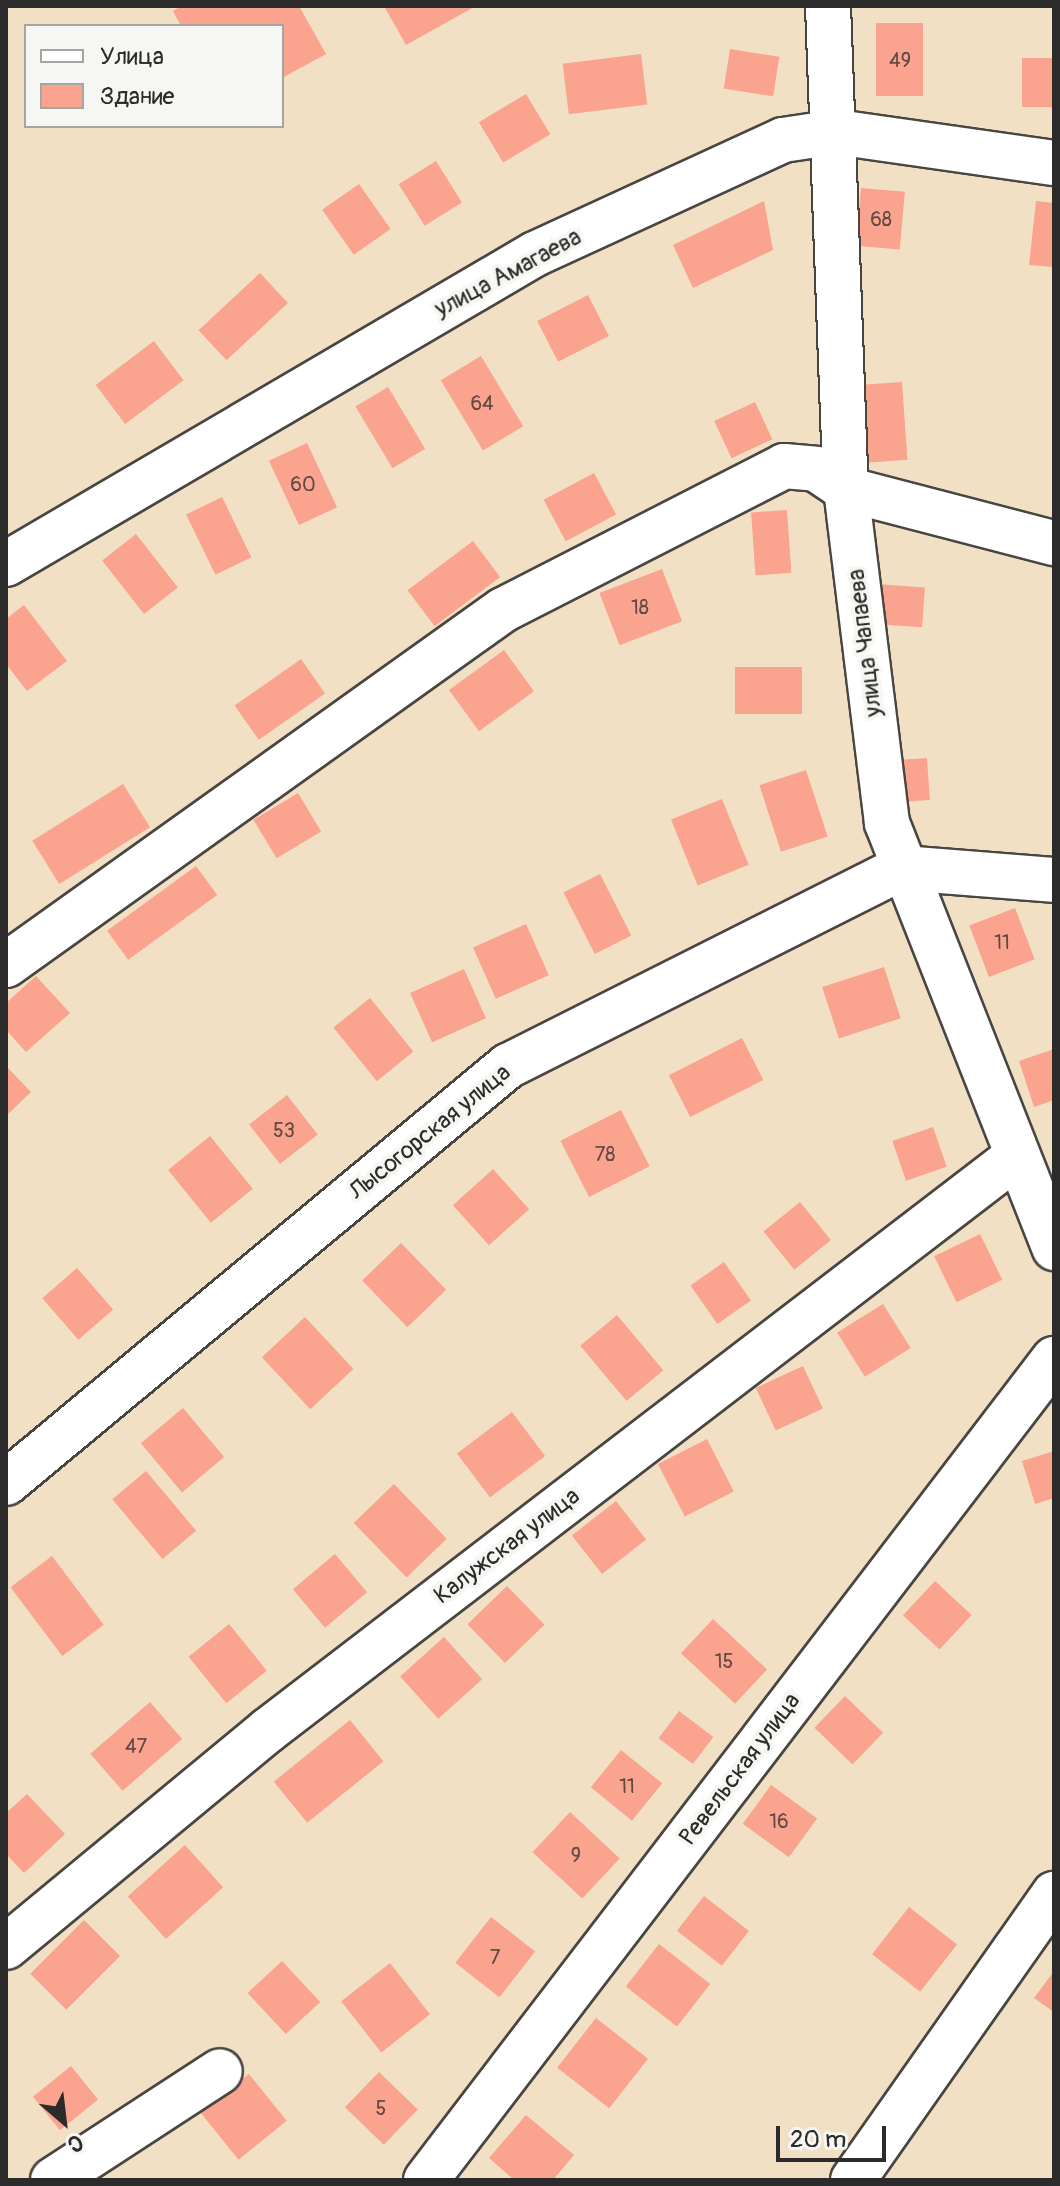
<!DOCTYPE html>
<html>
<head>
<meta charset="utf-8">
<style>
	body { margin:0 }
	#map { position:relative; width:1060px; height:2186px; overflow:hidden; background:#f2e0c5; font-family:Pangolin,sans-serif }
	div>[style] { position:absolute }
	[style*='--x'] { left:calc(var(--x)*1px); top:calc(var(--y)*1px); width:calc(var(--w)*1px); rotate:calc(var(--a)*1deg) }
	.building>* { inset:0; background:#faa38e; transform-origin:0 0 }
	.roads { filter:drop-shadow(2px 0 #494642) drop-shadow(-2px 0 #494642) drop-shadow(0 2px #494642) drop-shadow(0 -2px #494642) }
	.minor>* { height:44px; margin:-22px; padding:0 22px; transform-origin:22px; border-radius:22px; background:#fff }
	span { translate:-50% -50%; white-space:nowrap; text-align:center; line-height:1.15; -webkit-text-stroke:8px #f6f6f2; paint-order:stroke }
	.number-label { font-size:20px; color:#5f4944 }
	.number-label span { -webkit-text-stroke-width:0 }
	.street-label { font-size:24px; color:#2b2b2b }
	.frame { position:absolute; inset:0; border:8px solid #2b2b2b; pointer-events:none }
	.legend { position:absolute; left:24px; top:24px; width:260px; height:104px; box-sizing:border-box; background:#f6f6f2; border:2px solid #a5a5a2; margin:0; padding:10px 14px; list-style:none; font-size:24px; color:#2b2b2b }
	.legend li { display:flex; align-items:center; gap:16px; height:40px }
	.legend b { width:40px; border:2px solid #a5a5a2 }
	.north { position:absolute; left:24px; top:2082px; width:80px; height:80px; -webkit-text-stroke:6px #f6f6f2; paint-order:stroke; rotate:152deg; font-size:22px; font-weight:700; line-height:32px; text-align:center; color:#2b2b2b }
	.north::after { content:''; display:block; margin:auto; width:28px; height:36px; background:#2b2b2b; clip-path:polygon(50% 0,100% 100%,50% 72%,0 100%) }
	.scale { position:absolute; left:776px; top:2126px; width:110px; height:36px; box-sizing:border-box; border:4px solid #2b2b2b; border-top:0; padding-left:10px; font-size:24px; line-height:28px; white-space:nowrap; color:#2b2b2b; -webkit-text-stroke:6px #f6f6f2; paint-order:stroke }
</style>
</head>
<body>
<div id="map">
	<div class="building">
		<div style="clip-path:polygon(182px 6px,299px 6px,326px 54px,282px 78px,282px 26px,181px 26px,173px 11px)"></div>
		<div style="clip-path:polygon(384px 6px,476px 6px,406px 45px)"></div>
		<div style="left:923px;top:23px;width:73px;height:47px;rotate:90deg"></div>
		<div style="left:730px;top:49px;width:50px;height:40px;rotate:9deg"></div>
		<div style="left:641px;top:54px;width:51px;height:79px;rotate:83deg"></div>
		<div style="left:1022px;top:58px;width:32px;height:49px"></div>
		<div style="left:526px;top:94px;width:47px;height:55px;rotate:59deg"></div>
		<div style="left:436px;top:161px;width:49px;height:44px;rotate:58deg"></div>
		<div style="left:359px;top:184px;width:55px;height:45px;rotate:55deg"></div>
		<div style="left:861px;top:188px;width:44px;height:58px;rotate:5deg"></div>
		<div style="clip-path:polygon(764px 201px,773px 250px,693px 288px,673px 245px)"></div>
		<div style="clip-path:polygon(1036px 201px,1054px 203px,1054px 267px,1029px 265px)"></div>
		<div style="left:260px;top:273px;width:41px;height:84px;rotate:47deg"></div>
		<div style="left:588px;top:295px;width:46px;height:57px;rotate:63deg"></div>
		<div style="left:154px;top:341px;width:49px;height:73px;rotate:53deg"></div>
		<div style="left:481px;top:356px;width:82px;height:47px;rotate:59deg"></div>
		<div style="left:902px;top:382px;width:78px;height:48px;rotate:86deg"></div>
		<div style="left:388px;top:387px;width:72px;height:38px;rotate:59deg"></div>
		<div style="left:755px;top:402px;width:41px;height:45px;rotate:65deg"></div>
		<div style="left:307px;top:443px;width:71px;height:42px;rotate:65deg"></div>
		<div style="left:594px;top:473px;width:47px;height:57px;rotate:62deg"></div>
		<div style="left:222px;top:497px;width:67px;height:40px;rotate:64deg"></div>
		<div style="left:787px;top:510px;width:63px;height:36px;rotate:86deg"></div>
		<div style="left:136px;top:534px;width:68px;height:43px;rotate:52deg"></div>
		<div style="left:473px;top:541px;width:45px;height:82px;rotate:53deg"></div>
		<div style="left:662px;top:569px;width:56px;height:67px;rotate:69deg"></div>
		<div style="left:876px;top:584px;width:49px;height:40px;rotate:4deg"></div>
		<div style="clip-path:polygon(24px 605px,67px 661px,27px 691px,6px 664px,6px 619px)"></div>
		<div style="left:504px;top:650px;width:51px;height:68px;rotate:54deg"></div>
		<div style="left:301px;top:659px;width:42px;height:81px;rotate:55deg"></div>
		<div style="left:802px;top:667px;width:47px;height:67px;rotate:90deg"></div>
		<div style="left:927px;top:758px;width:42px;height:39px;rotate:86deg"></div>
		<div style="left:806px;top:770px;width:70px;height:49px;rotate:72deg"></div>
		<div style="left:123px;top:784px;width:51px;height:107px;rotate:58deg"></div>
		<div style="left:298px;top:793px;width:45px;height:52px;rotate:59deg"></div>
		<div style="left:722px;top:799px;width:71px;height:55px;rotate:68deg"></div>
		<div style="left:196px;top:866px;width:36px;height:110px;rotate:54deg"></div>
		<div style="left:600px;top:874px;width:69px;height:41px;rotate:63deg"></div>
		<div style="left:1015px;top:908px;width:55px;height:49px;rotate:69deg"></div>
		<div style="left:526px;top:924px;width:56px;height:58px;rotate:66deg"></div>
		<div style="left:884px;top:967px;width:54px;height:65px;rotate:72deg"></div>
		<div style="left:464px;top:969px;width:54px;height:59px;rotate:66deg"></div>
		<div style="clip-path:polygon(36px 976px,70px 1013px,26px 1052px,6px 1030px,6px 1003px)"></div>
		<div style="left:370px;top:998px;width:69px;height:47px;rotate:51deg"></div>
		<div style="left:742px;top:1038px;width:47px;height:82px;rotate:63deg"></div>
		<div style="clip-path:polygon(1054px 1049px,1054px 1100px,1034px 1107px,1019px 1061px)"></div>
		<div style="clip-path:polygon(6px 1066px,31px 1092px,6px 1116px)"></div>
		<div style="left:287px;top:1095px;width:50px;height:48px;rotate:52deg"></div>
		<div style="left:621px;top:1110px;width:63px;height:68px;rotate:63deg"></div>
		<div style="left:933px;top:1127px;width:42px;height:43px;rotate:71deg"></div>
		<div style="left:210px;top:1136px;width:68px;height:54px;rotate:51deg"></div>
		<div style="left:493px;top:1169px;width:54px;height:54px;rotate:48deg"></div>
		<div style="left:800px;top:1202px;width:49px;height:47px;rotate:51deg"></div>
		<div style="left:980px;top:1234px;width:51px;height:51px;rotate:64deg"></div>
		<div style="left:401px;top:1243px;width:65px;height:54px;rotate:46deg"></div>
		<div style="left:724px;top:1262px;width:47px;height:41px;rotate:55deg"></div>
		<div style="left:77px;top:1268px;width:55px;height:46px;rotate:49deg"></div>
		<div style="left:883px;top:1304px;width:52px;height:54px;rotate:58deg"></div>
		<div style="left:617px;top:1315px;width:72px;height:48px;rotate:50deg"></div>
		<div style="left:305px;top:1317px;width:71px;height:59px;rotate:47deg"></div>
		<div style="left:803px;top:1366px;width:47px;height:52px;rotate:65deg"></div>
		<div style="left:183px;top:1408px;width:64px;height:55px;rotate:50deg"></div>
		<div style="left:512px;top:1412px;width:55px;height:69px;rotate:53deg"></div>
		<div style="left:707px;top:1439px;width:59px;height:55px;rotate:63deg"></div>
		<div style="clip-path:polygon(1054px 1451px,1054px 1498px,1035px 1504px,1022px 1461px)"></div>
		<div style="left:146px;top:1471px;width:78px;height:44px;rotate:50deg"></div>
		<div style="left:394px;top:1484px;width:76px;height:56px;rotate:46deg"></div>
		<div style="left:616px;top:1501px;width:49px;height:56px;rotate:52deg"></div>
		<div style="left:335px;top:1554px;width:50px;height:55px;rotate:50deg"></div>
		<div style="left:52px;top:1556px;width:86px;height:52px;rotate:53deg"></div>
		<div style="left:935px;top:1581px;width:50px;height:47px;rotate:43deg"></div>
		<div style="left:507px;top:1586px;width:54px;height:55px;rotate:46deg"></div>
		<div style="left:713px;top:1619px;width:74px;height:47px;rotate:43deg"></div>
		<div style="left:229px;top:1624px;width:60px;height:52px;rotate:51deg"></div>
		<div style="left:444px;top:1637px;width:57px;height:59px;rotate:48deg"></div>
		<div style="left:845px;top:1696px;width:53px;height:44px;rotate:44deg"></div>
		<div style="left:150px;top:1702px;width:49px;height:79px;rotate:49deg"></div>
		<div style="left:679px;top:1711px;width:43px;height:34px;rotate:37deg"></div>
		<div style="left:350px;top:1720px;width:53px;height:98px;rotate:51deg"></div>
		<div style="left:621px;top:1750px;width:53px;height:48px;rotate:39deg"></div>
		<div style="left:771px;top:1785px;width:57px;height:48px;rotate:36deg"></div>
		<div style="clip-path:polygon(27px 1794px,65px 1834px,24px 1873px,6px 1854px,6px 1813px)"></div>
		<div style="left:570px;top:1812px;width:68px;height:55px;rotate:43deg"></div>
		<div style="left:185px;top:1845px;width:57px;height:77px;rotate:48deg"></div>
		<div style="left:704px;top:1896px;width:57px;height:44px;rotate:38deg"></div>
		<div style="left:909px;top:1907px;width:61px;height:60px;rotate:38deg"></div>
		<div style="left:491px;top:1917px;width:56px;height:58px;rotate:38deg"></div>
		<div style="left:84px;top:1920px;width:51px;height:76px;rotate:45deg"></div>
		<div style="left:659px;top:1944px;width:65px;height:54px;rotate:38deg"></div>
		<div style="left:282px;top:1961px;width:56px;height:47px;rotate:47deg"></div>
		<div style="left:390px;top:1963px;width:65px;height:62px;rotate:52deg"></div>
		<div style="clip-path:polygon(1054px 1971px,1054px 2012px,1034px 1998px)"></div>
		<div style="left:596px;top:2018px;width:66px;height:63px;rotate:38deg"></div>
		<div style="left:71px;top:2066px;width:43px;height:49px;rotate:51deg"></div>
		<div style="left:379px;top:2072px;width:54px;height:49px;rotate:44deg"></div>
		<div style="left:249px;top:2074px;width:60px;height:62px;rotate:51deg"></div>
		<div style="clip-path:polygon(526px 2115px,574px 2155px,553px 2180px,514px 2180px,489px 2158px)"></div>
	</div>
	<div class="roads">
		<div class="minor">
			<div style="--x:828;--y:6;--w:483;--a:87.9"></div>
			<div style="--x:846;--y:489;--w:337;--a:83"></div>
			<div style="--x:887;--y:823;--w:457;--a:68.5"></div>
			<div style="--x:6;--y:564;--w:613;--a:-30.37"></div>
			<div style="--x:535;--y:254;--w:273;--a:-24.7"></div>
			<div style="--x:783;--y:140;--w:54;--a:-8.6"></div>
			<div style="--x:836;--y:132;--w:220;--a:8.1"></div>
			<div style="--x:6;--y:965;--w:611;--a:-35.54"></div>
			<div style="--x:503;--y:610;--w:316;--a:-27.1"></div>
			<div style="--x:784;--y:466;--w:32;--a:5"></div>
			<div style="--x:816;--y:469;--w:36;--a:34"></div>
			<div style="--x:846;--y:489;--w:215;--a:14.6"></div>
			<div style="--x:6;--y:1483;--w:653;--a:-39.72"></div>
			<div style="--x:508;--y:1066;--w:441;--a:-26.7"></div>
			<div style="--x:902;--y:868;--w:152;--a:4.5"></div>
			<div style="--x:6;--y:1947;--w:339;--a:-39.6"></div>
			<div style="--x:267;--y:1731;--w:945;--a:-37.48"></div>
			<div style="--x:53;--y:2180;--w:199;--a:-33.1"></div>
			<div style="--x:426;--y:2180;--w:1034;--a:-52.59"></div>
			<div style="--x:853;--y:2180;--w:350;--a:-54.9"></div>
		</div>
	</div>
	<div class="number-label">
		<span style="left:900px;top:60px">49</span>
		<span style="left:881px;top:219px">68</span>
		<span style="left:482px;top:403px">64</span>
		<span style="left:303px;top:484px">60</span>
		<span style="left:640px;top:607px">18</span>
		<span style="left:1002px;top:942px">11</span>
		<span style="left:284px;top:1130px">53</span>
		<span style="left:605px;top:1154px">78</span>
		<span style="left:724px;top:1661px">15</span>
		<span style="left:136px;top:1746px">47</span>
		<span style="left:627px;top:1786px">11</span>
		<span style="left:779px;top:1821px">16</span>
		<span style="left:576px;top:1855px">9</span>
		<span style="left:495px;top:1957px">7</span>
		<span style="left:381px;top:2108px">5</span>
	</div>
	<div class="street-label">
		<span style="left:508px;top:273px;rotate:-28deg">улица Амагаева</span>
		<span style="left:865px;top:643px;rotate:-97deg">улица Чапаева</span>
		<span style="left:430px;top:1132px;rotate:-39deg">Лысогорская улица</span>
		<span style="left:507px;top:1546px;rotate:-37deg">Калужская улица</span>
		<span style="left:740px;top:1769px;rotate:-53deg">Ревельская улица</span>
	</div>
	<div class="frame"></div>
	<ul class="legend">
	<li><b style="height:10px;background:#fff"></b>Улица</li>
	<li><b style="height:22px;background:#faa38e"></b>Здание</li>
	</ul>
	<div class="north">С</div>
	<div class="scale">20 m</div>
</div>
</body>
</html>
